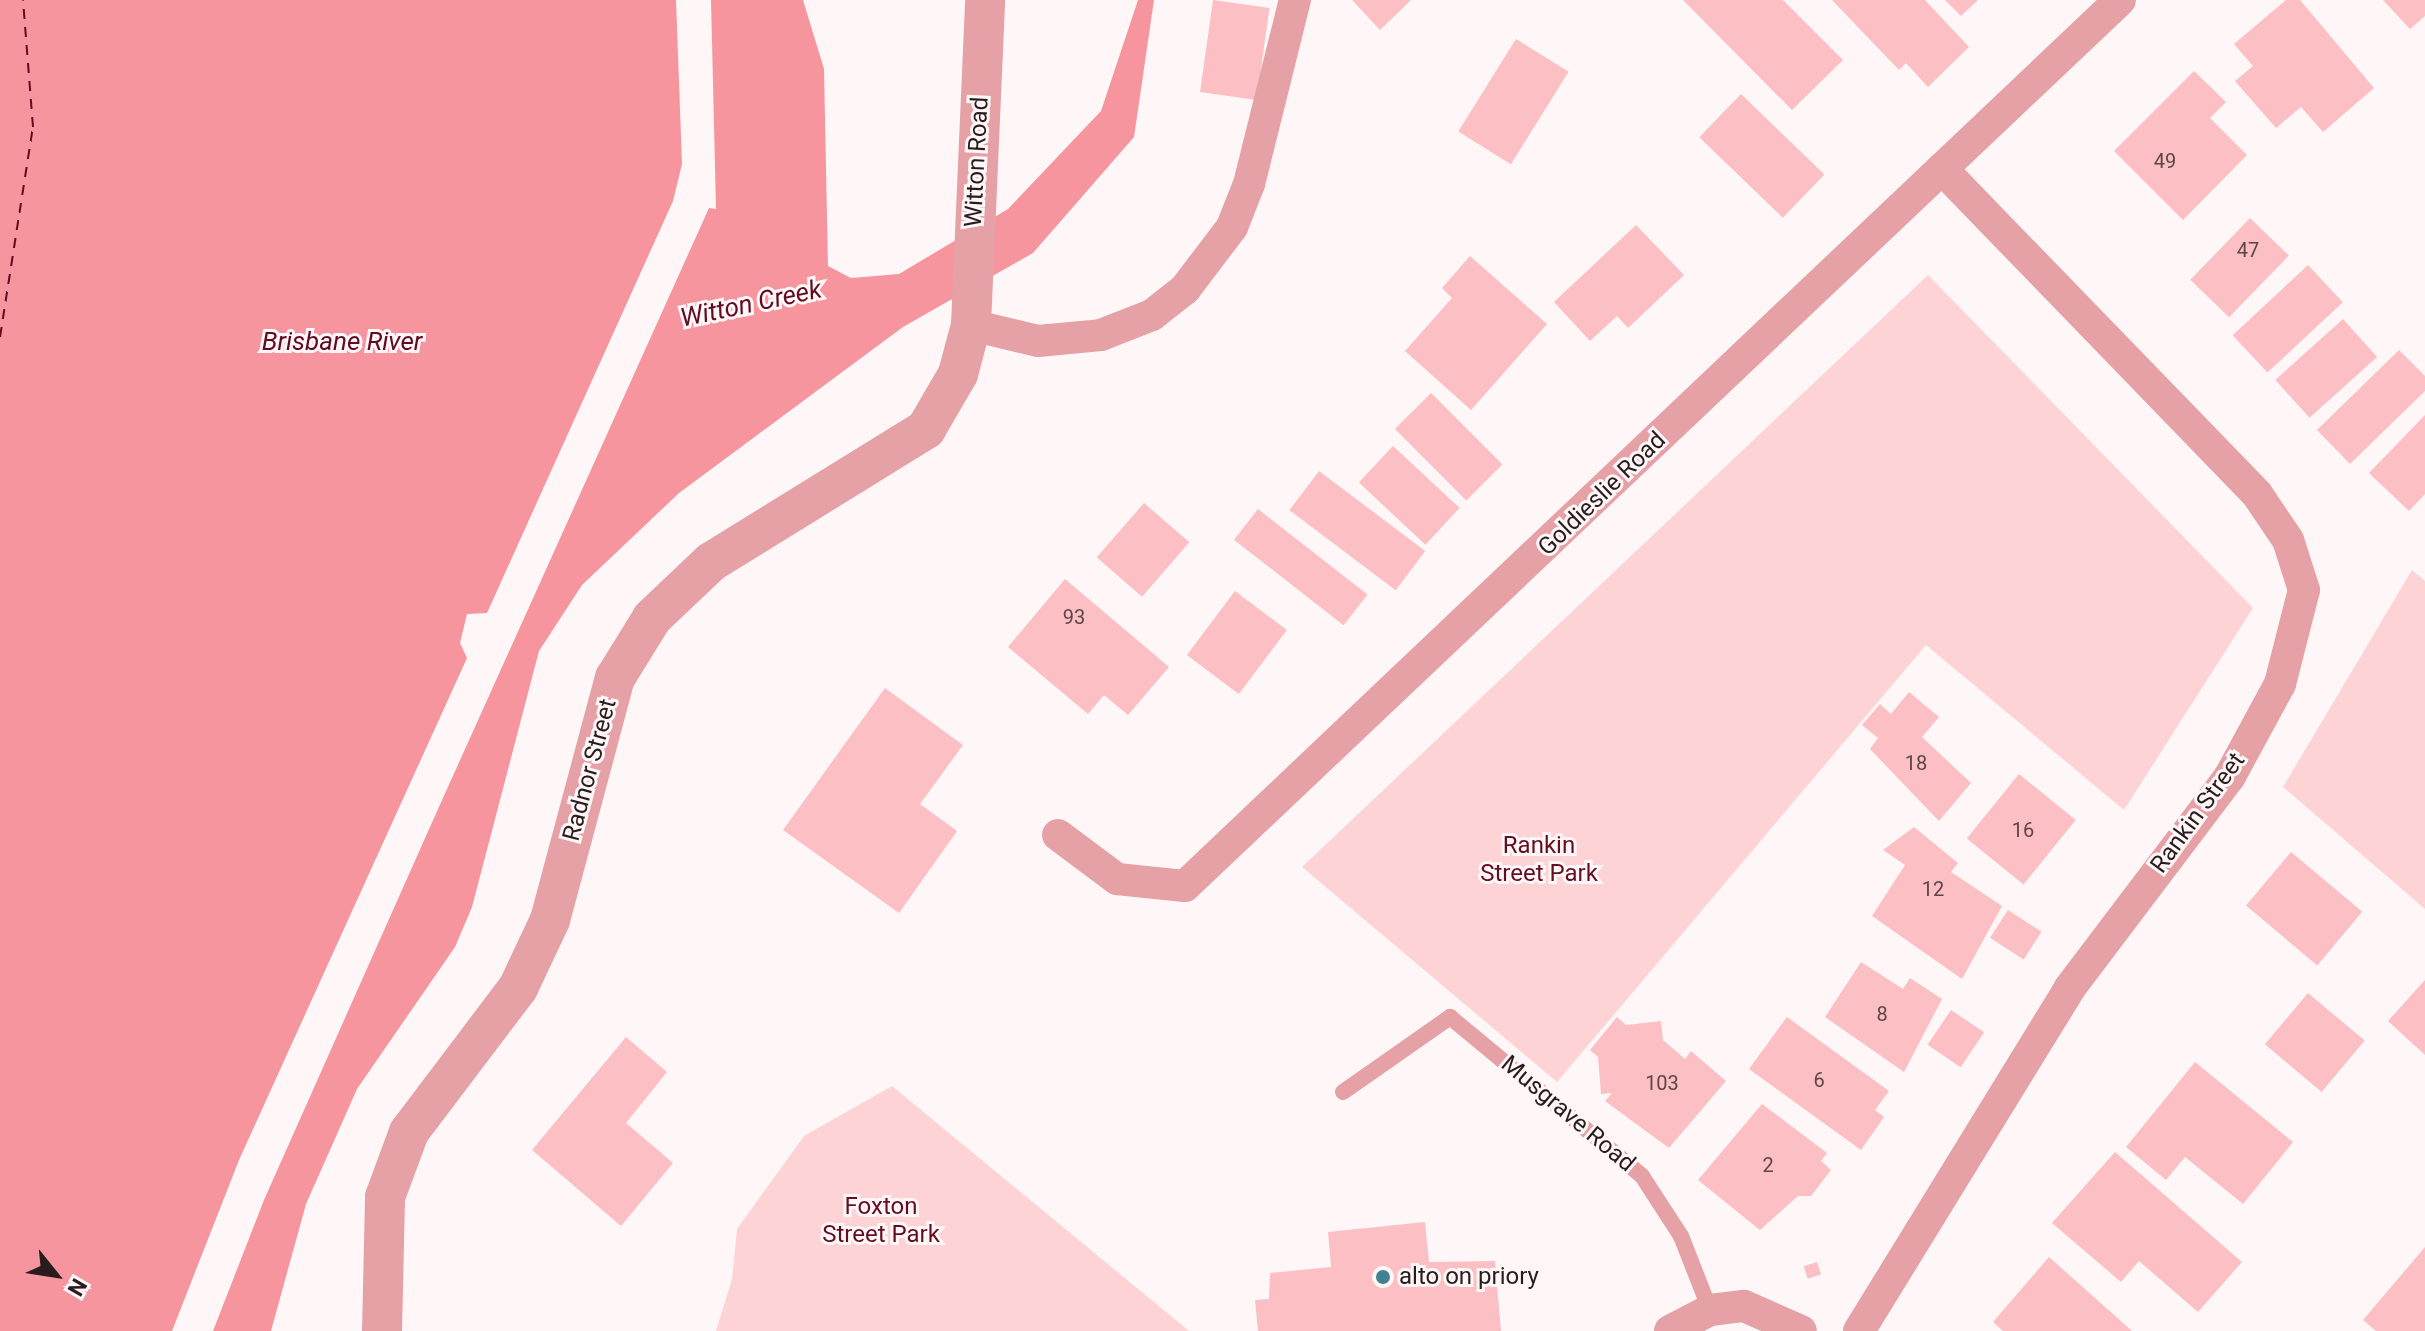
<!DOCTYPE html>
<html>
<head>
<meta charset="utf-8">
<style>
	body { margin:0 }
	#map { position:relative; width:2425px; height:1331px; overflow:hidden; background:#fff7f7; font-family:Roboto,sans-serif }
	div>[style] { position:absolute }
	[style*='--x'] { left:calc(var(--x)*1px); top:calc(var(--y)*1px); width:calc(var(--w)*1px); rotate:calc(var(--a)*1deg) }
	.green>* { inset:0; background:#fed3d5 }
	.water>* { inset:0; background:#f7959e }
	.pier>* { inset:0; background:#fff7f7 }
	.ferry>* { height:2px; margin-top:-1px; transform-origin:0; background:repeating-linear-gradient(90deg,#620a20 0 10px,transparent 0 18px) }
	.building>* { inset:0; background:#fcbfc3; transform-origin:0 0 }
	.service>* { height:16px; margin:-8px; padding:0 8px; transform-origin:8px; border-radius:8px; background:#e5a1a6 }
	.minor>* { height:32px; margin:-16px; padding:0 16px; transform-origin:16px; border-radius:16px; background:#e5a1a6 }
	.tertiary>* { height:40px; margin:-20px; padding:0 20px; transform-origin:20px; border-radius:20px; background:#e5a1a6 }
	.dots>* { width:22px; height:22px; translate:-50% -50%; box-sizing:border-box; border:4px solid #fff7f7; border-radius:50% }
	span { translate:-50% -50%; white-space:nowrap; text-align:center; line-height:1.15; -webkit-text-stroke:6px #fff7f7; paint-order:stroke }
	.number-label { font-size:20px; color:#5e4546 }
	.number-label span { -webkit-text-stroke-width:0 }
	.street-label { font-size:24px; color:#291c1d }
	.park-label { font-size:24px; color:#650e23 }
	.poi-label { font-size:24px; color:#291c1d }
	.left { translate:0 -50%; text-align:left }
	.water-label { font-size:26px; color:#620a20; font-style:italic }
	.north { position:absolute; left:16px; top:1235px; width:80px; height:80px; -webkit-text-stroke:6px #fff7f7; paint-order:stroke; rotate:120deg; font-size:22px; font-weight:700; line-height:32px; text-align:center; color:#291c1d }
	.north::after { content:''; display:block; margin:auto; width:28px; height:36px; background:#291c1d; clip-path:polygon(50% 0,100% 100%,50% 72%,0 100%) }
</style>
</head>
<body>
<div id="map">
	<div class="green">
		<div style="clip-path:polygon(1928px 275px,2253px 608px,2124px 810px,1926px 645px,1557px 1082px,1302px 867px)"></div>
		<div style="clip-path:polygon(2412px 570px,2425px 581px,2425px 909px,2283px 787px)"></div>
		<div style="clip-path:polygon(892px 1086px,1189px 1331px,716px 1331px,732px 1279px,737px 1229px,804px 1136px)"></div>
	</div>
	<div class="water">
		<div style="clip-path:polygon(0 0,803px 0,824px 69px,828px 266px,851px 278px,899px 274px,1008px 209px,1101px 111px,1138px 0,1154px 0,1134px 137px,1033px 253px,903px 327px,679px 493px,582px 585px,539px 651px,472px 907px,455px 947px,357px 1089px,306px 1204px,271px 1331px,0 1331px)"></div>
	</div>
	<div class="pier">
		<div style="clip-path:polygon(676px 0,711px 0,716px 209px,709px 208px,438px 809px,264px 1200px,213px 1331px,172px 1331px,239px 1160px,467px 658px,460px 643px,467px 614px,487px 613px,673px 201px,682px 164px)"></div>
	</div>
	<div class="ferry">
		<div style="--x:0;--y:337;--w:213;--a:-81.1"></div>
		<div style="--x:33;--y:127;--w:127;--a:-94.5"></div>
	</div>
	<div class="building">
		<div style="left:1213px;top:0;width:57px;height:93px;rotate:8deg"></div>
		<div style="clip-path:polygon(1352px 0,1411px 0,1380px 30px)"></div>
		<div style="clip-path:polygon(1683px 0,1783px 0,1843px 60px,1792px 110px)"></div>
		<div style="clip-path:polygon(1832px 0,1925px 0,1969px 47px,1928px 87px,1906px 63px,1899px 70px)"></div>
		<div style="clip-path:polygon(1945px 0,1978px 0,1961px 16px)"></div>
		<div style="clip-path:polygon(2286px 0,2300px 0,2374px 88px,2323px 132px,2301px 107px,2276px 128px,2235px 81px,2253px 66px,2234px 44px)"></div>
		<div style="clip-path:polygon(2383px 0,2425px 0,2425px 16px,2410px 29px)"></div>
		<div style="left:1516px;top:39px;width:62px;height:109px;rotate:32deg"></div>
		<div style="clip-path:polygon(2194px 71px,2226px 102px,2210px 118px,2247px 155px,2183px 220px,2114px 151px)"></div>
		<div style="left:1741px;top:94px;width:116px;height:60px;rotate:44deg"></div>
		<div style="left:2250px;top:218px;width:54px;height:86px;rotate:44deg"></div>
		<div style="clip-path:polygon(1636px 225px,1684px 275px,1628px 328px,1617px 316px,1590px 341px,1554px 302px)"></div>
		<div style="clip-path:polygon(1470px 256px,1547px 324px,1471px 410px,1405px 351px,1452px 298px,1442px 288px)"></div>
		<div style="left:2308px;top:265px;width:51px;height:103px;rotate:47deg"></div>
		<div style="left:2343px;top:319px;width:51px;height:91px;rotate:48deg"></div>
		<div style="clip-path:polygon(2399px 350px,2425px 376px,2425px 391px,2350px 464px,2317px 430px)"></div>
		<div style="left:1431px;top:393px;width:101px;height:51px;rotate:45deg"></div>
		<div style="clip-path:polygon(2425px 415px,2425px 494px,2409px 511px,2369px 473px)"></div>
		<div style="left:1393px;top:446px;width:91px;height:50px;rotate:43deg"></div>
		<div style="left:1319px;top:471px;width:133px;height:49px;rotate:37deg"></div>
		<div style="left:1144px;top:503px;width:60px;height:72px;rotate:41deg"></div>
		<div style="left:1258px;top:509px;width:139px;height:39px;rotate:38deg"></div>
		<div style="clip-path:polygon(1065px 579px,1169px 667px,1128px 715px,1104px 695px,1088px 714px,1008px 647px)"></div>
		<div style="left:1235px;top:591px;width:65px;height:80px;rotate:37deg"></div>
		<div style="clip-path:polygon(885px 688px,963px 745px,920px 804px,957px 831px,899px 913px,783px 830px)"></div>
		<div style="clip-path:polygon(1909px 692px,1939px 717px,1922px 737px,1971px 783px,1939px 821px,1870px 749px,1878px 738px,1862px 725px,1880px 704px,1891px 714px)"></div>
		<div style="left:2019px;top:774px;width:73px;height:83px;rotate:39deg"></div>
		<div style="clip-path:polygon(1914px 827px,1958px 863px,1951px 872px,2002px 906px,1962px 979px,1872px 916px,1905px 865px,1883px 850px)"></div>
		<div style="left:2291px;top:852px;width:93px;height:70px;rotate:40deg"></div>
		<div style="left:2008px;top:910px;width:40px;height:33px;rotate:33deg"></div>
		<div style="clip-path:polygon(1861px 962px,1903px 989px,1910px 978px,1942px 999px,1904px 1072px,1825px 1017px)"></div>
		<div style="clip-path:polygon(2425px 980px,2425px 1055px,2388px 1021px)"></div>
		<div style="left:2308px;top:993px;width:74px;height:67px;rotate:40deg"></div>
		<div style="left:1951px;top:1010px;width:40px;height:42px;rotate:34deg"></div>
		<div style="clip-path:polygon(1617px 1017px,1626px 1025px,1661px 1021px,1663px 1040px,1685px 1059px,1691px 1051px,1726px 1081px,1669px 1148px,1605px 1101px,1612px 1093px,1601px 1094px,1598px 1057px,1590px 1050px)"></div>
		<div style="clip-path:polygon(1787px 1017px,1889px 1091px,1875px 1110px,1884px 1117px,1861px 1150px,1749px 1069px)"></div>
		<div style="clip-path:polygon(626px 1037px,667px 1072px,626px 1123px,673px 1163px,621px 1226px,532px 1150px)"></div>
		<div style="clip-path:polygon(2195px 1062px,2293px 1142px,2243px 1204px,2185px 1157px,2166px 1180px,2126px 1147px)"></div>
		<div style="clip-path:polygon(1762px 1104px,1827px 1153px,1821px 1161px,1831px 1170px,1811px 1196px,1798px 1196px,1760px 1230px,1698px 1180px)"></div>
		<div style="clip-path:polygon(2115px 1152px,2242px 1262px,2198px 1312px,2139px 1261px,2121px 1282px,2052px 1223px)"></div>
		<div style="clip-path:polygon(1425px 1222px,1429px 1262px,1495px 1261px,1501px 1331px,1258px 1331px,1255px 1300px,1269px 1299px,1270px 1273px,1331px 1267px,1328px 1232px)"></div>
		<div style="clip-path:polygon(2425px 1247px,2425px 1331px,2376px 1331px,2363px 1320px)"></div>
		<div style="clip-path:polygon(2049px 1257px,2132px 1331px,2003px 1331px,1993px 1322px)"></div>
		<div style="left:1817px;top:1262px;width:13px;height:14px;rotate:72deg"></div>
	</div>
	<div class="service">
		<div style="--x:1343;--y:1092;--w:131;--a:-35"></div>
		<div style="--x:1450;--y:1017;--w:249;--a:39.6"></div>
		<div style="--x:1642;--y:1176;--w:72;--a:57"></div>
		<div style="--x:1681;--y:1236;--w:79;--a:68.6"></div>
	</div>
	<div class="minor">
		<div style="--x:971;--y:325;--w:69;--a:13.4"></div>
		<div style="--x:1038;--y:341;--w:63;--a:-5.4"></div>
		<div style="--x:1101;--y:335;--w:55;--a:-21.4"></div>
		<div style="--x:1152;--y:315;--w:42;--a:-38.2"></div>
		<div style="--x:1185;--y:289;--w:78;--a:-52.8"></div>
		<div style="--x:1232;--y:227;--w:46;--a:-68.4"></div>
		<div style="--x:1249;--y:184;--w:190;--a:-76"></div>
		<div style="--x:1058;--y:835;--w:74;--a:36.7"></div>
		<div style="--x:1117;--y:879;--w:68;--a:5.9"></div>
		<div style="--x:1185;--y:886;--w:1288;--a:-43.46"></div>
		<div style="--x:1670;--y:1331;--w:45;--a:-27.7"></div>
		<div style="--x:1710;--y:1310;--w:34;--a:-7"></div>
		<div style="--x:1744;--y:1306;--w:62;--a:23.7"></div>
		<div style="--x:1859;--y:1331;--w:401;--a:-58.4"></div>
		<div style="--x:2069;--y:989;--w:267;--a:-52.9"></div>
		<div style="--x:2230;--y:776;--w:105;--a:-61.5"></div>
		<div style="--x:2280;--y:684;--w:97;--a:-75.7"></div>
		<div style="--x:2304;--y:590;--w:52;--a:-107.7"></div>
		<div style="--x:2288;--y:540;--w:55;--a:-124"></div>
		<div style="--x:2257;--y:494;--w:453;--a:-134.1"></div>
	</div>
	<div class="tertiary">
		<div style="--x:382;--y:1331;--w:134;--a:-88.7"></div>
		<div style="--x:385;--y:1197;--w:69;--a:-69.7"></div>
		<div style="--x:409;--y:1132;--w:181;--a:-52.9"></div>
		<div style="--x:518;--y:988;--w:75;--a:-64.8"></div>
		<div style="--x:550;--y:920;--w:251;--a:-75"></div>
		<div style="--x:615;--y:678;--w:70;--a:-58.3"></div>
		<div style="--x:652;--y:618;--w:81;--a:-43.5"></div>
		<div style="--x:711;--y:562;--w:253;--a:-31.7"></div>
		<div style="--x:926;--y:429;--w:64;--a:-59.8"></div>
		<div style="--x:958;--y:374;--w:51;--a:-75.1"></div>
		<div style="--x:971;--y:325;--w:325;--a:-87.5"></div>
	</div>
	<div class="dots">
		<div style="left:1383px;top:1277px;background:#428096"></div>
	</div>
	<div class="number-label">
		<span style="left:2165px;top:161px">49</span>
		<span style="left:2248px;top:250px">47</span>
		<span style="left:1074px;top:617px">93</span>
		<span style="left:1916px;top:763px">18</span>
		<span style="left:2023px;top:830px">16</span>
		<span style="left:1933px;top:889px">12</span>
		<span style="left:1882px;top:1014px">8</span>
		<span style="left:1819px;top:1080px">6</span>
		<span style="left:1662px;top:1083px">103</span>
		<span style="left:1768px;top:1165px">2</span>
	</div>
	<div class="street-label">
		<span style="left:977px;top:162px;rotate:-87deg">Witton Road</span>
		<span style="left:1602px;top:494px;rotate:-44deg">Goldieslie Road</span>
		<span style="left:590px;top:770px;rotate:-75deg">Radnor Street</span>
		<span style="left:2198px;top:813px;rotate:-54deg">Rankin Street</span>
		<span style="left:1568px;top:1114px;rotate:40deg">Musgrave Road</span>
	</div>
	<div class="park-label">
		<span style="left:1539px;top:860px">Rankin<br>Street Park</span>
		<span style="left:881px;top:1221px">Foxton<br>Street Park</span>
	</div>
	<div class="poi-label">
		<span class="left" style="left:1399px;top:1277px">alto on priory</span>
	</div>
	<div class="water-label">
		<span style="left:751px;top:304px;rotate:-12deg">Witton Creek</span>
		<span style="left:342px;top:342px">Brisbane River</span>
	</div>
	<div class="north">N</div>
</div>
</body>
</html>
